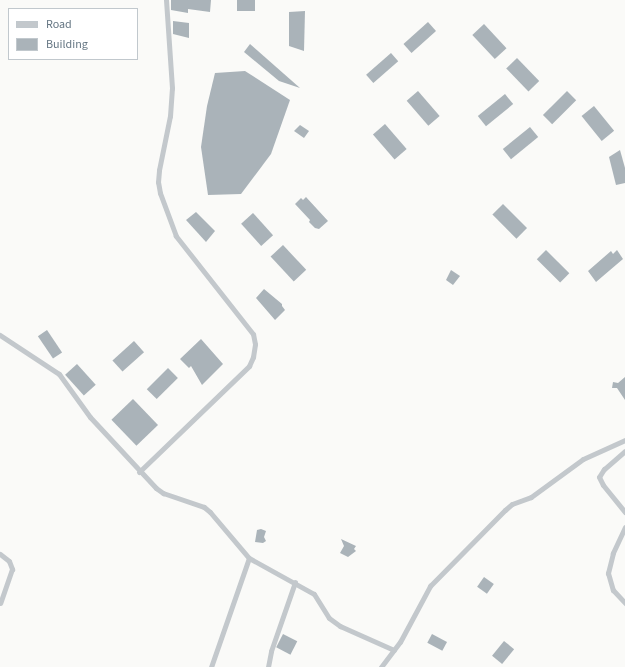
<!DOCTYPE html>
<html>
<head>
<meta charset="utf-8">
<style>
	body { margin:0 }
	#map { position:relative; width:625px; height:667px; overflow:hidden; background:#fafaf8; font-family:"Source Sans 3",sans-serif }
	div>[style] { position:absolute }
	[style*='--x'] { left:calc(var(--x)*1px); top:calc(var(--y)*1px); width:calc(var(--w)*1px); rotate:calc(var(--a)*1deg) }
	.building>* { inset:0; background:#aab3b9; transform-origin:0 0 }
	.minor>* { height:5px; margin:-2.5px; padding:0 2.5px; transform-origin:2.5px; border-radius:2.5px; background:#c3c8cc }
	span { translate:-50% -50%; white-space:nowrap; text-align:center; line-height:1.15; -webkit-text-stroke:4px #fff; paint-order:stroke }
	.legend { position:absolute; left:8px; top:8px; width:130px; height:52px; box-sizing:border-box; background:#fff; border:1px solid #c1c8cd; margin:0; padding:5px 7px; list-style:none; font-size:12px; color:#657683 }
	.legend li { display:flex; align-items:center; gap:8px; height:20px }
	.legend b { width:20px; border:1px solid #c1c8cd }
</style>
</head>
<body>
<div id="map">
	<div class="building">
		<div style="clip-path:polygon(171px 0,211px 0,210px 12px,188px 9px,188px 13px,171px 10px)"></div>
		<div style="left:237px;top:0;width:18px;height:11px"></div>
		<div style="clip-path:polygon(305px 11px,304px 51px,289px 46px,289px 12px)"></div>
		<div style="clip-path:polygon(173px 21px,189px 23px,189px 38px,173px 34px)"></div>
		<div style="left:428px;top:22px;width:12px;height:33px;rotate:48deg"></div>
		<div style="left:484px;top:24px;width:33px;height:16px;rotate:47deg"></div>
		<div style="clip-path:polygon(250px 44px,300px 88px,279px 81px,244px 52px)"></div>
		<div style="left:391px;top:53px;width:11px;height:33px;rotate:49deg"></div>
		<div style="left:517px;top:58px;width:32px;height:15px;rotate:46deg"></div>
		<div style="clip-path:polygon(245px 71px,290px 100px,271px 154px,241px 194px,208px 195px,201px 147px,207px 106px,215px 73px)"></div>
		<div style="left:418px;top:91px;width:33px;height:15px;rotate:49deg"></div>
		<div style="left:567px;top:91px;width:13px;height:34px;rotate:45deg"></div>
		<div style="left:505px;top:94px;width:13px;height:35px;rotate:51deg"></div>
		<div style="left:594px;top:106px;width:32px;height:16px;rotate:51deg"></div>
		<div style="left:385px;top:124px;width:33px;height:16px;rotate:49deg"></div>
		<div style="clip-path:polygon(300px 125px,309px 131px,304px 138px,294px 131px)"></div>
		<div style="left:530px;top:127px;width:13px;height:35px;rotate:51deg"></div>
		<div style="clip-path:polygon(620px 150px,625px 168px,625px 183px,616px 185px,609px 157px)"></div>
		<div style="clip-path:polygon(306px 197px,328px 221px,319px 229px,315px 228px,309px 222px,310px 220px,295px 204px,301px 198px,303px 200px)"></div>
		<div style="left:503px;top:204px;width:34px;height:15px;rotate:45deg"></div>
		<div style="clip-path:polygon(196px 212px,215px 231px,206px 242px,186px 220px)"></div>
		<div style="left:253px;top:213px;width:30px;height:16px;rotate:48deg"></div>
		<div style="left:283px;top:245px;width:34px;height:17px;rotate:47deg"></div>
		<div style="left:546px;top:250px;width:33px;height:13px;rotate:45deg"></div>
		<div style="clip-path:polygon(617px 250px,623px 259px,596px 282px,588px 271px,611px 251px,613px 254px)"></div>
		<div style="clip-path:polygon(451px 270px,460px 276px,453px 285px,446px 280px)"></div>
		<div style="clip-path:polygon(264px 289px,282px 304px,282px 306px,285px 310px,275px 320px,256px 298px)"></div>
		<div style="left:47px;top:330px;width:27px;height:11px;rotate:56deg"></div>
		<div style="clip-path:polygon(201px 339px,223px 364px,202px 385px,191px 366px,189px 368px,180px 359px)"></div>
		<div style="left:134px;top:341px;width:15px;height:29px;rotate:48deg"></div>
		<div style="left:77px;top:364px;width:28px;height:16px;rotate:48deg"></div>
		<div style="left:168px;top:368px;width:14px;height:30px;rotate:45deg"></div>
		<div style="clip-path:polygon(625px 377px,625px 400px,617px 388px,612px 388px,613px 382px,618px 383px)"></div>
		<div style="left:133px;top:399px;width:36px;height:30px;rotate:46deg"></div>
		<div style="clip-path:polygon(261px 529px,266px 531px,264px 537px,266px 541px,263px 543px,255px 542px,257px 530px)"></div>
		<div style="clip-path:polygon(341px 539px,356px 546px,354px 549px,356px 551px,348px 557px,340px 553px,344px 546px)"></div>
		<div style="left:484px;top:577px;width:12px;height:12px;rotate:35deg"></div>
		<div style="left:283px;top:634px;width:16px;height:15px;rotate:27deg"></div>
		<div style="left:432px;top:634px;width:17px;height:10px;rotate:28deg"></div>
		<div style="left:504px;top:641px;width:13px;height:19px;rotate:39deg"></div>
	</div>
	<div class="minor">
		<div style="--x:0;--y:335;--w:71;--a:33.5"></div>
		<div style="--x:59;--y:374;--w:53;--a:54.2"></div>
		<div style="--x:90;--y:417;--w:97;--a:47.1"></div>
		<div style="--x:156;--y:488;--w:9;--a:36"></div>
		<div style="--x:163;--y:493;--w:43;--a:18.9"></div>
		<div style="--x:204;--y:507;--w:8;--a:40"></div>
		<div style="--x:210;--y:512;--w:60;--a:49.7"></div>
		<div style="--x:249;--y:558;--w:74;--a:29"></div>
		<div style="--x:314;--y:594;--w:28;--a:58"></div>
		<div style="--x:329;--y:618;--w:14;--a:36"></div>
		<div style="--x:340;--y:626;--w:59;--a:24"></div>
		<div style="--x:625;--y:451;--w:28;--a:139"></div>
		<div style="--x:604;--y:469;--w:9;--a:122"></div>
		<div style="--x:599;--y:477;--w:9;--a:63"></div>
		<div style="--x:603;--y:485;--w:35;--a:51"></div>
		<div style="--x:139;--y:472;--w:153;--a:-43.9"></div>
		<div style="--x:249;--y:366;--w:10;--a:-66"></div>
		<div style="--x:253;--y:357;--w:13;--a:-81"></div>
		<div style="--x:255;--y:344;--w:10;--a:-101"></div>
		<div style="--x:253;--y:334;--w:125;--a:-128.2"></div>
		<div style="--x:176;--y:236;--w:46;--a:-110.4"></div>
		<div style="--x:160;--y:193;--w:11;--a:-100"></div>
		<div style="--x:158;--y:182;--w:12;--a:-85"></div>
		<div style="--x:159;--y:170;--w:55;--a:-78.5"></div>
		<div style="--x:170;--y:116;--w:28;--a:-86"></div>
		<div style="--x:172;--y:88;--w:88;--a:-93.9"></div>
		<div style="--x:625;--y:527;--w:29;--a:115"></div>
		<div style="--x:613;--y:553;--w:21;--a:104"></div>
		<div style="--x:608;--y:573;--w:18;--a:74"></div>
		<div style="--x:613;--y:590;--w:18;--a:47"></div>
		<div style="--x:0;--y:554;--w:11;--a:38"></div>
		<div style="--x:9;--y:561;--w:9;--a:69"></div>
		<div style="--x:12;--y:569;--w:36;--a:109"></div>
		<div style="--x:211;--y:667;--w:115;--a:-70.8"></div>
		<div style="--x:268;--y:667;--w:16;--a:-79"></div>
		<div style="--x:271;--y:651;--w:73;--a:-70.8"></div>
		<div style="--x:381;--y:667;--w:31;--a:-53"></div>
		<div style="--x:400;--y:642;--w:64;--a:-61.8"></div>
		<div style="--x:430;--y:586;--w:107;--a:-45.4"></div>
		<div style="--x:505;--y:510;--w:9;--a:-41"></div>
		<div style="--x:512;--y:504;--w:20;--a:-20"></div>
		<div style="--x:531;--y:497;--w:64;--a:-36.2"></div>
		<div style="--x:583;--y:459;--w:46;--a:-24.3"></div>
	</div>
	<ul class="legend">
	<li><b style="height:5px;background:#c3c8cc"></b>Road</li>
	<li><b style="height:11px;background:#aab3b9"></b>Building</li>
	</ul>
</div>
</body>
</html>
